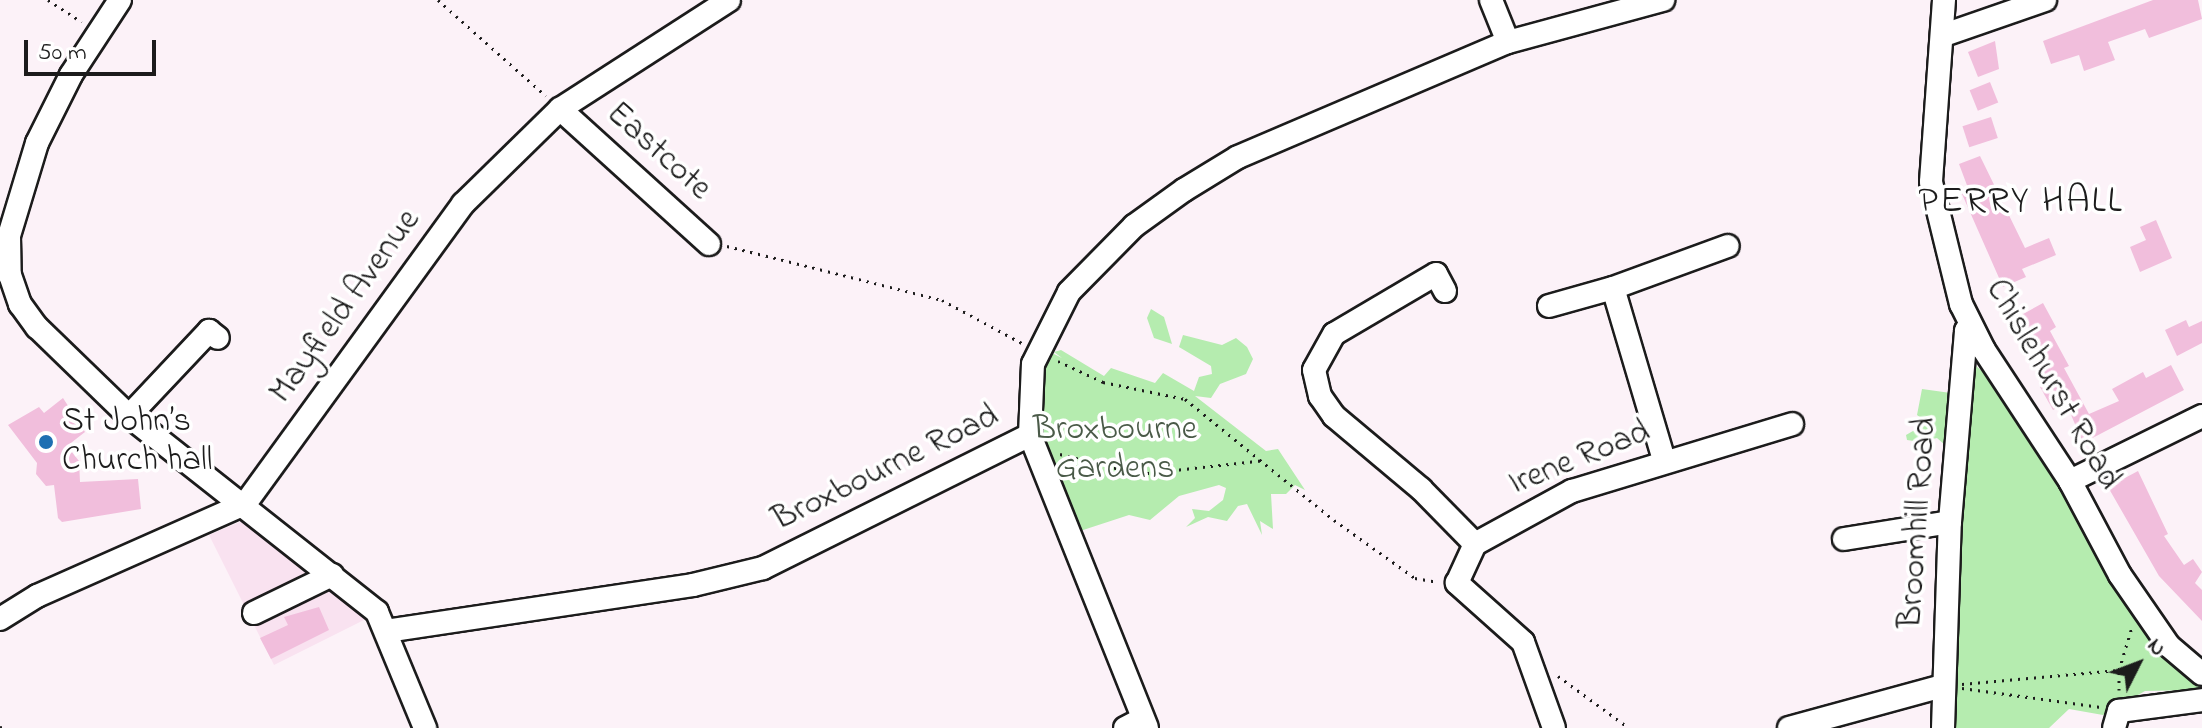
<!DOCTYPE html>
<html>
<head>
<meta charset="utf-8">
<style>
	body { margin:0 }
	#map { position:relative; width:2202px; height:728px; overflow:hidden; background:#fcf2f8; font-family:"Indie Flower",sans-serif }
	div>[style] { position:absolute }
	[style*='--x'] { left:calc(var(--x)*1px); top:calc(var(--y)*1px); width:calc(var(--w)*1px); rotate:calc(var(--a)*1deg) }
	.built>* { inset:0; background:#f9e2f0 }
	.green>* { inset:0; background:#b5ecaf }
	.building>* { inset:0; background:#f1bedc; transform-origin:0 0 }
	.path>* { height:3px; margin-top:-1.5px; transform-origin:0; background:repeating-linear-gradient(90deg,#1c1c1c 0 2px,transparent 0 8px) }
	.roads { filter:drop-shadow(2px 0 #1c1c1c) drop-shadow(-2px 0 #1c1c1c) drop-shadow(0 2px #1c1c1c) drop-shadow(0 -2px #1c1c1c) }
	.minor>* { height:22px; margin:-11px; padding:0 11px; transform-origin:11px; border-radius:11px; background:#fff }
	.dots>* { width:22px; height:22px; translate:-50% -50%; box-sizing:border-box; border:4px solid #fff; border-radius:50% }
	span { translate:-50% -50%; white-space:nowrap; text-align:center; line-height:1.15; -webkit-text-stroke:7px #fff; paint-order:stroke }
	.street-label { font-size:34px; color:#1c1c1c }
	.poi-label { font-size:34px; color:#1c1c1c }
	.left { translate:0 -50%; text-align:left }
	.park-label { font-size:34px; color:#4a5a48 }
	.quarter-label { font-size:38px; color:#1c1c1c; letter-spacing:2px }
	.north { position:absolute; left:2098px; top:624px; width:80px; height:80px; -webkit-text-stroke:6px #fff; paint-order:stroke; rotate:48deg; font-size:22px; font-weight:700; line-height:32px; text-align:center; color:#1c1c1c }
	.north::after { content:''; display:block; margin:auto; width:28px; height:36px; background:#1c1c1c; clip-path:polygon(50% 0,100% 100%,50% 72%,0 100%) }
	.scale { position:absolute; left:24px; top:40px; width:132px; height:36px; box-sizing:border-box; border:4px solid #1c1c1c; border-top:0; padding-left:10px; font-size:24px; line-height:28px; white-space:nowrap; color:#1c1c1c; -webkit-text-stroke:6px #fff; paint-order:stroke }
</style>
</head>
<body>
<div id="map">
	<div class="built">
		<div style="clip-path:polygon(247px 519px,366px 619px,274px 665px,209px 535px)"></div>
	</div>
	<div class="green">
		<div style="clip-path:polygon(1151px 309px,1164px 317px,1172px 344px,1154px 338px,1147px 318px)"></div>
		<div style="clip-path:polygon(1183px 335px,1222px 345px,1236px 338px,1247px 347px,1253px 359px,1246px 374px,1220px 384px,1211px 398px,1195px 396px,1266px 451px,1278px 449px,1305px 490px,1295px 485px,1286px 494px,1271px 494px,1273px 529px,1260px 521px,1262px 535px,1247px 504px,1238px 506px,1227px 521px,1208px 517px,1186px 527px,1195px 518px,1192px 509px,1209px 511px,1223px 500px,1226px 488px,1219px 485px,1179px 496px,1150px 520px,1129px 515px,1077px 532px,1037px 416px,1046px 350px,1062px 358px,1054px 352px,1061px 350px,1104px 376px,1111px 368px,1155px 383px,1163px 373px,1194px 391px,1199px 377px,1212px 374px,1211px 366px,1179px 347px)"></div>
		<div style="clip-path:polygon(1975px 354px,1997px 378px,2017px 385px,2025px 424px,2073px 473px,2075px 494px,2093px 507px,2090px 515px,2097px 524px,2092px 532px,2100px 550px,2112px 543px,2119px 558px,2116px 572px,2143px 620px,2169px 656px,2202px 685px,2197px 690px,2145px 691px,2103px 715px,2069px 709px,2049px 728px,1955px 728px,1956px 633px,1947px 623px,1957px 608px,1957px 567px,1949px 548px,1958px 536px,1960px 499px,1950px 481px,1956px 469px,1963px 469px,1966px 430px,1955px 430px,1952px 443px,1945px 445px,1937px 438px,1921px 442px,1907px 440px,1906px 435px,1913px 431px,1920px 435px,1919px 426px,1926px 422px,1917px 415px,1922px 389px,1958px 394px,1968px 382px,1969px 360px,1990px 378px)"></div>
	</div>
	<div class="building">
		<div style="clip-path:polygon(2153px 0,2198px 0,2202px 19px,2149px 38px,2145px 29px,2108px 42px,2115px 60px,2084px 71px,2079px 55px,2051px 64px,2043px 41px)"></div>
		<div style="clip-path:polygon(1995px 41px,1999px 69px,1978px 77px,1968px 52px)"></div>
		<div style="left:1990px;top:82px;width:22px;height:22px;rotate:68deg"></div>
		<div style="left:1991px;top:117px;width:22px;height:30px;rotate:72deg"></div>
		<div style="clip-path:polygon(1980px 156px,2025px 248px,2049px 238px,2056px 255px,2022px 269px,2026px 277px,2003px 287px,1962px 194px,1968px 188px,1959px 164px)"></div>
		<div style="clip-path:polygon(2156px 220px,2172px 258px,2140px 272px,2130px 247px,2146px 240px,2140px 227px)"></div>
		<div style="clip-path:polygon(2043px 303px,2056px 327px,2050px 331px,2069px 366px,2064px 368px,2089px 414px,2119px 401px,2112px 389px,2143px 372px,2146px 378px,2171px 365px,2184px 390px,2083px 443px,2066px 403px,2053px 410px,2040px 387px,2049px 382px,2016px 318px)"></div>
		<div style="clip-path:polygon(2186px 320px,2189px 327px,2202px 321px,2202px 343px,2177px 356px,2165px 330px)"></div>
		<div style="clip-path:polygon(63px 398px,85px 432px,67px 446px,79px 461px,80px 482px,138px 479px,141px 509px,62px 522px,58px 518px,54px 485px,46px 486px,36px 474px,37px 463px,8px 425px,39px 407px,44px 413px)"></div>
		<div style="clip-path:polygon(2138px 471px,2168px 534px,2164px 536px,2184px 565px,2193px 559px,2202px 572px,2195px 583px,2202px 590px,2202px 621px,2159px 576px,2108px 487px)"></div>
		<div style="clip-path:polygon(319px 607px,329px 630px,271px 659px,260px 638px,288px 625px,284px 617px)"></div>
	</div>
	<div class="path">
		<div style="--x:48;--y:0;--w:40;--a:32.9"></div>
		<div style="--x:438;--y:0;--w:144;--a:41.6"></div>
		<div style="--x:727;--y:246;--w:222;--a:14.1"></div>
		<div style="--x:942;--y:300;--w:91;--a:28.3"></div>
		<div style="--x:1058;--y:361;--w:50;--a:25"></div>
		<div style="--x:1103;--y:382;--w:84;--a:11.7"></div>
		<div style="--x:1185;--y:399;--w:192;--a:39.1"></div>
		<div style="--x:1334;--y:520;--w:100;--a:35.6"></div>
		<div style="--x:1415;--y:578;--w:22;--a:10"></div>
		<div style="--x:1060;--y:454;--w:81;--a:14.2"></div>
		<div style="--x:1139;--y:474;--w:127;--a:-6.3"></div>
		<div style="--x:1558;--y:676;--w:88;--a:36.2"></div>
		<div style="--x:1962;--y:684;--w:157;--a:-5.1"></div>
		<div style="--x:1962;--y:688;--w:140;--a:7.8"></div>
		<div style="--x:2119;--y:690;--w:20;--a:-90"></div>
		<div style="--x:2119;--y:670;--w:45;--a:-73.2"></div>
		<div style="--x:0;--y:727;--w:6;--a:9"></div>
	</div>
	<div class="roads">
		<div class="minor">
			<div style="--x:120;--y:0;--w:90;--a:123.2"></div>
			<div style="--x:71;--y:75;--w:76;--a:116.6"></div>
			<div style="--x:37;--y:143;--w:97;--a:106.8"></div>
			<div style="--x:9;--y:236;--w:39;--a:89"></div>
			<div style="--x:10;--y:275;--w:31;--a:71"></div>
			<div style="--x:20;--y:304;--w:29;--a:54"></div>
			<div style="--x:37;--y:327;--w:128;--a:44.1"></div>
			<div style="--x:129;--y:416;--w:316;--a:38.3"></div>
			<div style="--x:377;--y:612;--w:126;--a:67.5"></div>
			<div style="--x:1491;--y:0;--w:45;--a:68"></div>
			<div style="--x:1944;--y:0;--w:182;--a:94.1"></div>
			<div style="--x:1931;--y:182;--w:126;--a:76.2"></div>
			<div style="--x:1961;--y:304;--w:51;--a:63.4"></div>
			<div style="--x:1984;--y:350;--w:157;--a:56.7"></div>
			<div style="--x:2070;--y:481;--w:106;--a:62"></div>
			<div style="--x:2120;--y:575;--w:86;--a:55.4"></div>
			<div style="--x:2169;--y:646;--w:43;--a:40.3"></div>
			<div style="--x:1944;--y:35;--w:107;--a:-19.1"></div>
			<div style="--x:560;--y:109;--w:201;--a:42.2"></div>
			<div style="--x:1445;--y:291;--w:19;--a:-118"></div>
			<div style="--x:1436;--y:274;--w:118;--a:149.5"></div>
			<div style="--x:1334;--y:334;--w:41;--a:119.1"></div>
			<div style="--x:1314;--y:370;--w:27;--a:77"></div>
			<div style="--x:1320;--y:396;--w:24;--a:55"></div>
			<div style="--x:1334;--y:416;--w:114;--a:40"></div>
			<div style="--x:1421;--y:489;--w:77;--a:45.5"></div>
			<div style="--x:1549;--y:306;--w:66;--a:-15.7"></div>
			<div style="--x:129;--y:416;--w:117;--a:-46.7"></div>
			<div style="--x:209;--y:331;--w:11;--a:38"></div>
			<div style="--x:1030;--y:435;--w:315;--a:68.2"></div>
			<div style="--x:1664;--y:460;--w:179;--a:-106.5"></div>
			<div style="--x:1613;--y:288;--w:122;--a:-20.1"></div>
			<div style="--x:2070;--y:481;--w:147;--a:-26.2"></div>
			<div style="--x:1844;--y:539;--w:107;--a:-9.1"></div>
			<div style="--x:254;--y:613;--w:87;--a:-26"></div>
			<div style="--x:0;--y:619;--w:44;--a:-31.9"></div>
			<div style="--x:37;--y:596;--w:227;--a:-23.9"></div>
			<div style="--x:245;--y:504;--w:371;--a:-54"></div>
			<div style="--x:463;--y:204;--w:136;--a:-44.4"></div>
			<div style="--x:560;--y:109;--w:201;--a:-32.8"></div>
			<div style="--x:386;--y:631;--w:310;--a:-8.5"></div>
			<div style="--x:693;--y:585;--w:72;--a:-13.7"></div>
			<div style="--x:763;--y:568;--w:298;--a:-26.5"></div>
			<div style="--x:1030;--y:435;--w:71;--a:-87.6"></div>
			<div style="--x:1033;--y:364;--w:80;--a:-63.4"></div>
			<div style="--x:1069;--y:292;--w:93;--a:-45.4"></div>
			<div style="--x:1134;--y:226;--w:62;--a:-35.8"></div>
			<div style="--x:1184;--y:190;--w:63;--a:-31.4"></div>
			<div style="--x:1238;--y:157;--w:293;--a:-23.1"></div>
			<div style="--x:1508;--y:42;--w:161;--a:-15.2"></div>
			<div style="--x:1125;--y:728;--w:20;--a:-27"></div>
			<div style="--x:1554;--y:728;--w:91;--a:-109.8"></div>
			<div style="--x:1523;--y:642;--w:89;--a:-138.2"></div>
			<div style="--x:1457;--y:583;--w:43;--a:-65.2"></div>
			<div style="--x:1475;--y:544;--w:111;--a:-28.7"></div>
			<div style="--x:1572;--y:491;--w:230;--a:-16.9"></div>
			<div style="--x:1789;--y:728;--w:160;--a:-15.3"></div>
			<div style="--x:1943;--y:728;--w:206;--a:-88.1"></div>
			<div style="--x:1950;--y:522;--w:192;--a:-85.2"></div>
			<div style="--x:1966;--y:331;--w:8;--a:-60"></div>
			<div style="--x:2114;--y:728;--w:18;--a:-74"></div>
			<div style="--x:2119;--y:711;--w:84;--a:-7.5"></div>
		</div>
	</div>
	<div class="dots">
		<div style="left:46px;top:442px;background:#1f6fb2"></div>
	</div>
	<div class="street-label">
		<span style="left:658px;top:152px;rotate:42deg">Eastcote</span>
		<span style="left:346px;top:307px;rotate:-54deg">Mayfield Avenue</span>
		<span style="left:2052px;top:385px;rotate:60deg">Chislehurst Road</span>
		<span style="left:1580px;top:459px;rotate:-22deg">Irene Road</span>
		<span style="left:886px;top:469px;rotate:-26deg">Broxbourne Road</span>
		<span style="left:1919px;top:523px;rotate:-86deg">Broomhill Road</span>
	</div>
	<div class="poi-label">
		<span class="left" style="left:62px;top:442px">St John’s<br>Church hall</span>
	</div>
	<div class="park-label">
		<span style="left:1115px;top:450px">Broxbourne<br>Gardens</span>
	</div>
	<div class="quarter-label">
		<span style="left:2021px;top:203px">PERRY HALL</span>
	</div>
	<div class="north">N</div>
	<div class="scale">50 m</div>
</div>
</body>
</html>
